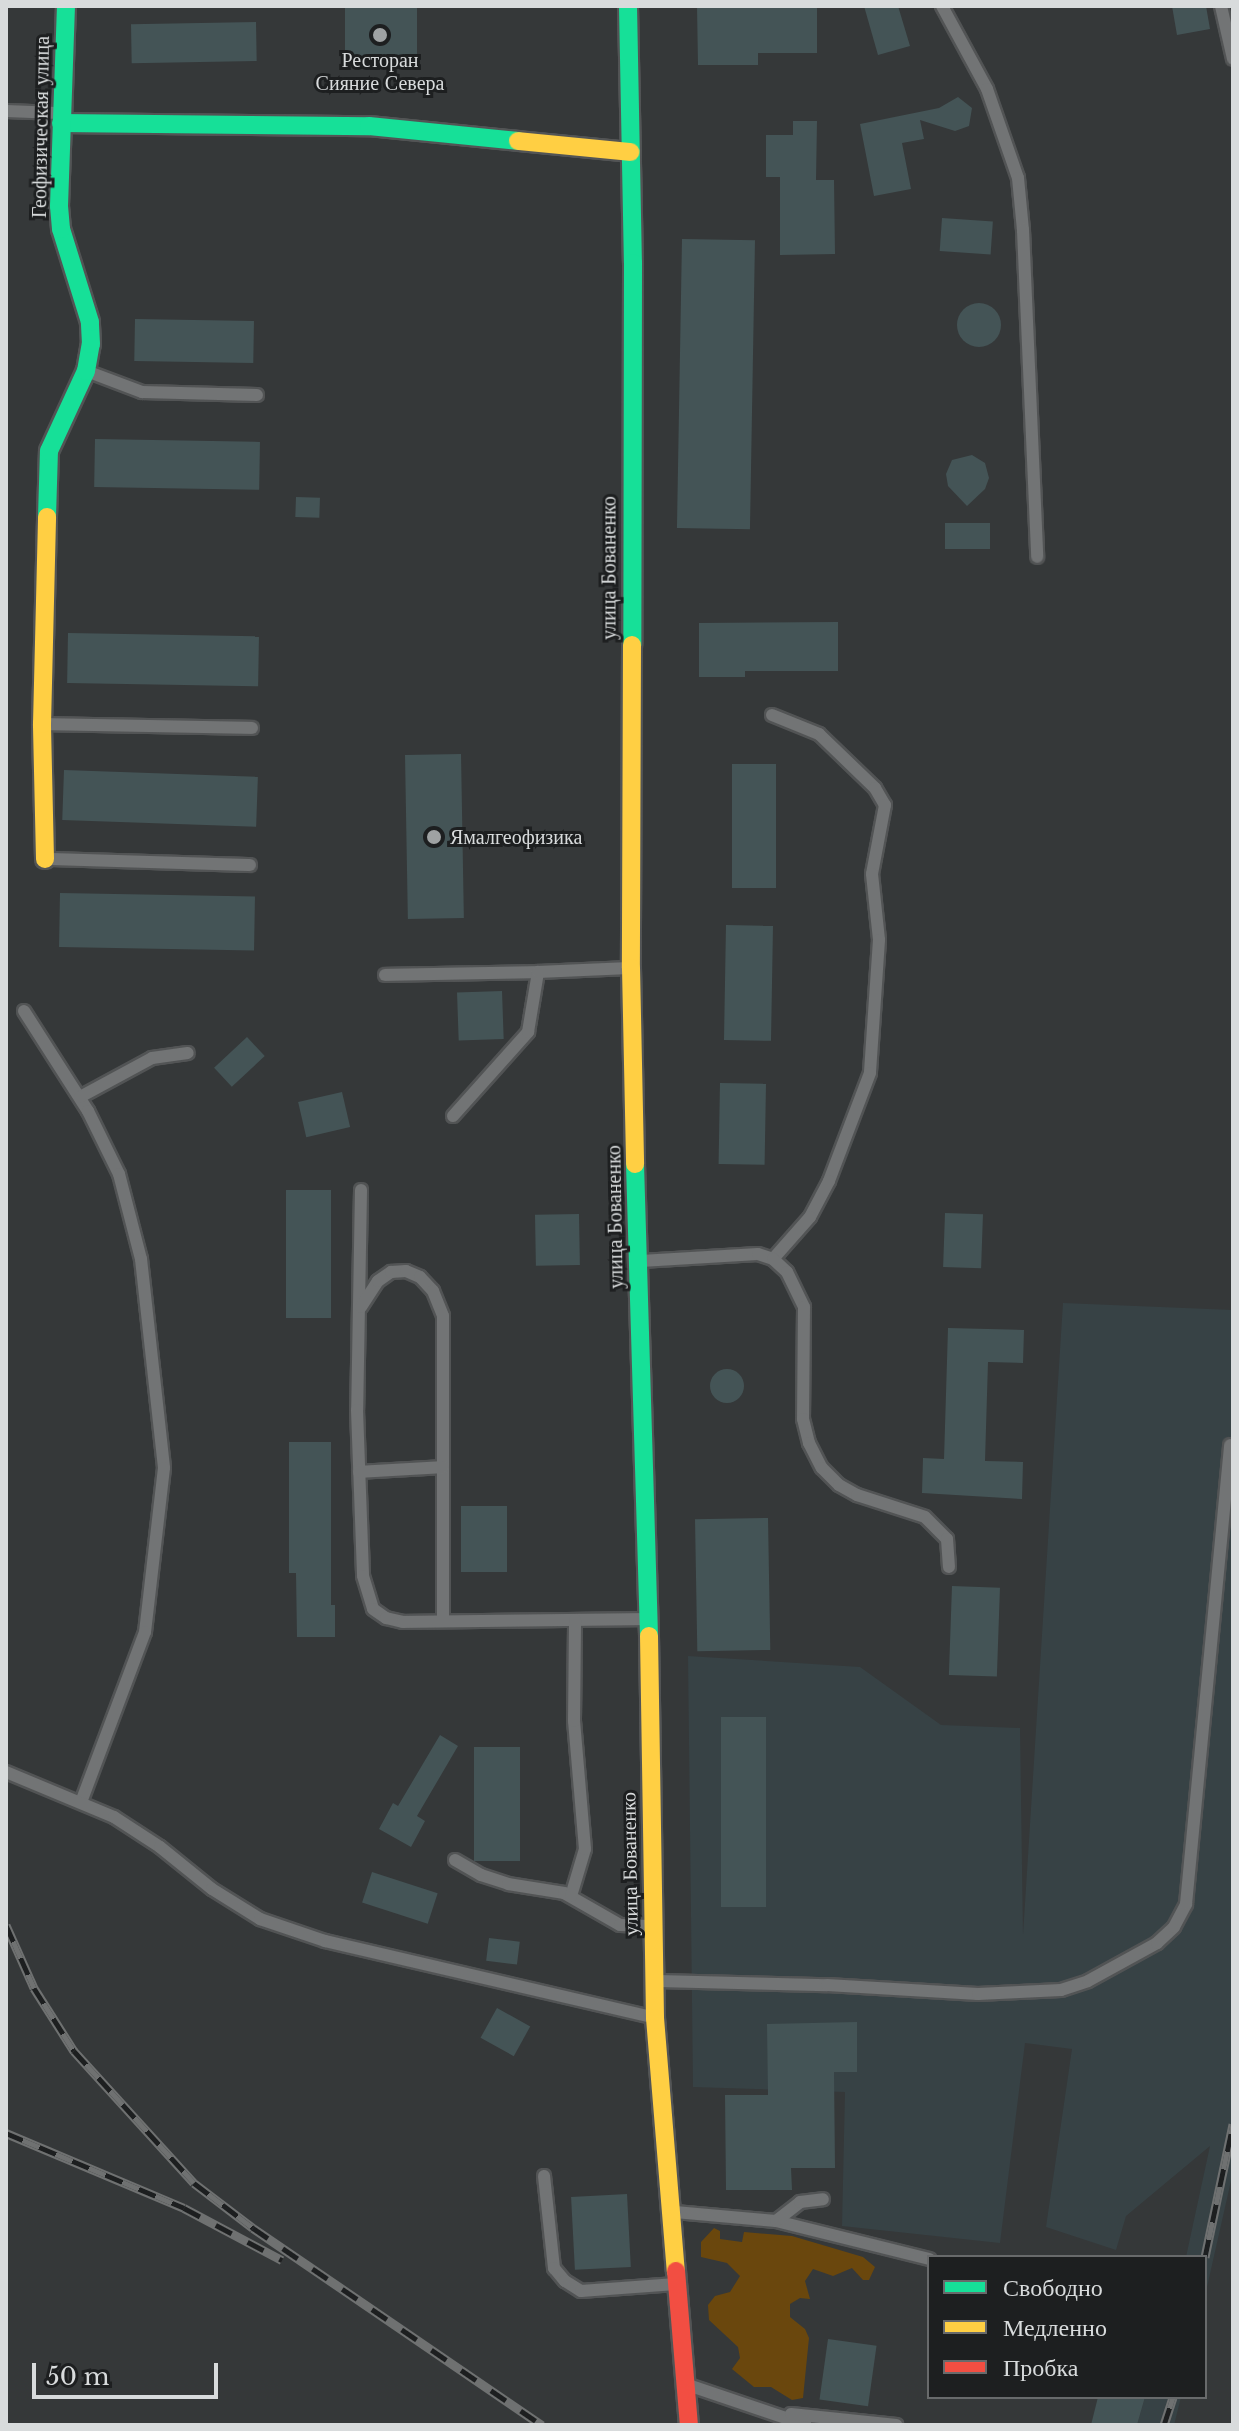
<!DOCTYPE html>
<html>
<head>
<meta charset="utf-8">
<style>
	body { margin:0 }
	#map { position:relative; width:1239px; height:2431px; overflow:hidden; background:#353839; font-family:"Libre Baskerville",serif }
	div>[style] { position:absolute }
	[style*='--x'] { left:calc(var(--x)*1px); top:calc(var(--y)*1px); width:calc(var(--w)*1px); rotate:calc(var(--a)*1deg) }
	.built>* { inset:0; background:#374245 }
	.green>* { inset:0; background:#6a470d }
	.building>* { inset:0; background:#445456; transform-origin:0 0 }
	.round { border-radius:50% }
	.roads { filter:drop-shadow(2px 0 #525455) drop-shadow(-2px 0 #525455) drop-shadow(0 2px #525455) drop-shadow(0 -2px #525455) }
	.lane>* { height:12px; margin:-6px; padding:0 6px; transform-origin:6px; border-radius:6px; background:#727475 }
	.fast>* { height:18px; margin:-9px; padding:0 9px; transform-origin:9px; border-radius:9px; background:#16e098 }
	.slow>* { height:18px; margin:-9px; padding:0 9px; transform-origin:9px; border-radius:9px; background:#ffcf43 }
	.jam>* { height:18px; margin:-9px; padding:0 9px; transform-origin:9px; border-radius:9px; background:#f24e42 }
	.rail>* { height:9px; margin-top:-4.5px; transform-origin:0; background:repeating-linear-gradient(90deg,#1d1f20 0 18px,#6f7171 0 36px); box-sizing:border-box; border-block:2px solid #6f7171 }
	.dots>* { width:22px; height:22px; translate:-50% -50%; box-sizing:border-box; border:4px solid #1d1f20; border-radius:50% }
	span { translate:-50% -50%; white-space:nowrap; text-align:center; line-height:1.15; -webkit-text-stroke:6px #1d1f20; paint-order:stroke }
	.poi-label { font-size:20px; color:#d8dbdc }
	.left { translate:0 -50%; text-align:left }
	.street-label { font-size:20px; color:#d8dbdc }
	.frame { position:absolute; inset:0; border:8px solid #d8dbdc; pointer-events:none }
	.legend { position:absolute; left:927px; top:2255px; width:280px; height:144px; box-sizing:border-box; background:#1d1f20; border:2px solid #686a6b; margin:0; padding:10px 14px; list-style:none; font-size:24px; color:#d8dbdc }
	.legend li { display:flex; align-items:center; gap:16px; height:40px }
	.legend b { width:40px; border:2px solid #686a6b }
	.scale { position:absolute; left:32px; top:2363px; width:186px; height:36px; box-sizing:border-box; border:4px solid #d8dbdc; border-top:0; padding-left:10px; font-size:24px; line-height:28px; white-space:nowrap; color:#d8dbdc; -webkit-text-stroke:6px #1d1f20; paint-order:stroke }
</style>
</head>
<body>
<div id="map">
	<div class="built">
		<div style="clip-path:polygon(1063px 1303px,1233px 1310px,1233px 2172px,1205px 2296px,1205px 2257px,1186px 2257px,1210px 2146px,1126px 2216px,1116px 2250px,1046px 2227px,1072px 2049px,1025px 2043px,1000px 2243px,842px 2226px,845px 2092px,693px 2087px,688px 1656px,860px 1667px,941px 1725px,1020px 1728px,1023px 1935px)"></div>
		<div style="clip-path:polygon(1145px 2397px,1181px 2397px,1174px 2425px,1137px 2425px)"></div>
	</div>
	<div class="green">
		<div style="clip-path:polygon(714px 2228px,720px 2231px,720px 2239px,742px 2242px,744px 2232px,792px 2236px,863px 2257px,875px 2267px,869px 2280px,863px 2280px,852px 2268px,833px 2276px,813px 2269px,805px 2281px,810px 2299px,800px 2298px,790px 2304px,790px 2317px,805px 2329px,809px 2338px,803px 2398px,792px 2400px,771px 2387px,754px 2387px,732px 2369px,740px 2358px,738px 2347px,709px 2320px,708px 2305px,715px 2296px,730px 2292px,740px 2276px,727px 2263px,701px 2257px,701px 2242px)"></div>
	</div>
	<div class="building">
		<div style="left:345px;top:6px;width:72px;height:58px"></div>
		<div style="clip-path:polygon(697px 6px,817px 6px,817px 53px,758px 53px,758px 65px,698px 65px)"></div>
		<div style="clip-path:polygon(864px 6px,898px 6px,910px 46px,878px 55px)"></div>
		<div style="clip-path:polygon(1172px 6px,1206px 6px,1210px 29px,1177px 35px)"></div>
		<div style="left:256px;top:22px;width:39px;height:125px;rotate:89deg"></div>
		<div style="clip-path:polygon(958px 97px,972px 108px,969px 126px,955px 131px,920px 120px,924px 139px,902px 143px,911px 189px,874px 196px,860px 124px,939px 108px)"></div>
		<div style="clip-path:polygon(793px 121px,817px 121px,816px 180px,834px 180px,835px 254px,780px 255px,780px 177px,766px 177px,766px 135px,793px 135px)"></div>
		<div style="left:942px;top:218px;width:51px;height:33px;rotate:4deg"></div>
		<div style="left:682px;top:239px;width:73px;height:289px;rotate:1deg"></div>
		<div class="round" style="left:957px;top:303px;width:44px;height:44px"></div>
		<div style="left:135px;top:319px;width:119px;height:42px;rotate:1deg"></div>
		<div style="left:95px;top:439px;width:165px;height:48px;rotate:1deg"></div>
		<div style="clip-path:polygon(972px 455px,985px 463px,989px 478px,985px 489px,967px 506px,948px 486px,946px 474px,952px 460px)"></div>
		<div style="left:296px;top:497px;width:24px;height:20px;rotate:2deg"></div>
		<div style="left:945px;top:523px;width:45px;height:26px"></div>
		<div style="clip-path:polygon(838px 622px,838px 671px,745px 671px,745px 677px,699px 677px,699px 623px)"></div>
		<div style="left:68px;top:633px;width:191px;height:50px;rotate:1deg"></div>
		<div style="left:461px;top:754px;width:164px;height:56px;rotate:89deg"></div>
		<div style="left:776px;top:764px;width:124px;height:44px;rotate:90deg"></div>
		<div style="left:64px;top:770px;width:194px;height:50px;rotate:2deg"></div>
		<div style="left:60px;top:893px;width:195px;height:54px;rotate:1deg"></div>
		<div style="left:726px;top:925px;width:47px;height:115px;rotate:1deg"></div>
		<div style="left:502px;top:991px;width:48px;height:45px;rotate:88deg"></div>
		<div style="left:247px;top:1037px;width:26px;height:45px;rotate:47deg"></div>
		<div style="left:720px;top:1083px;width:46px;height:81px;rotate:1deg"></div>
		<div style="left:342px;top:1092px;width:36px;height:45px;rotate:77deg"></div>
		<div style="left:286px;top:1190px;width:45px;height:128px"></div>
		<div style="left:945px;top:1213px;width:38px;height:54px;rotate:2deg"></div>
		<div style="left:579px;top:1214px;width:51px;height:44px;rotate:89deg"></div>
		<div style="clip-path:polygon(948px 1328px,1024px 1330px,1023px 1363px,988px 1362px,985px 1461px,1023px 1462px,1022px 1499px,922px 1493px,923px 1458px,944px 1459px)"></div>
		<div class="round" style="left:710px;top:1369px;width:34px;height:34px"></div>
		<div style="clip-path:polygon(289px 1442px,331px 1442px,331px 1605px,335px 1605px,335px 1637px,297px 1637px,296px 1573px,289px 1573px)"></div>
		<div style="left:461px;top:1506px;width:46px;height:66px"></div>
		<div style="left:768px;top:1518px;width:132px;height:73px;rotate:89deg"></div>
		<div style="left:952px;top:1586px;width:48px;height:89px;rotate:2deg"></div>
		<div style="left:721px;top:1717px;width:45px;height:190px"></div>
		<div style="clip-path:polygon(440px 1735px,458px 1746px,417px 1816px,425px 1821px,411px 1847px,379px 1829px,393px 1803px,398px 1806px)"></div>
		<div style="left:474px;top:1747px;width:46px;height:114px"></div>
		<div style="left:372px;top:1872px;width:69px;height:32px;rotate:18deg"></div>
		<div style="left:489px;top:1938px;width:31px;height:23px;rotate:7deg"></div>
		<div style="left:497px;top:2008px;width:38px;height:34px;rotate:29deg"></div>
		<div style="clip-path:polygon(857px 2022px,857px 2072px,834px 2072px,835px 2168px,791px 2168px,792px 2190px,726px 2190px,725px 2095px,768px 2095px,767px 2024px)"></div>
		<div style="left:627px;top:2194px;width:73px;height:56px;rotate:87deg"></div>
		<div style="left:828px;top:2339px;width:49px;height:61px;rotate:8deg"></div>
		<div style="clip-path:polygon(1098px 2397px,1145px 2397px,1137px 2425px,1091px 2425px)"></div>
	</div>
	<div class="roads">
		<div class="lane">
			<div style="--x:942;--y:6;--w:94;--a:61.5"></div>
			<div style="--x:987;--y:89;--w:94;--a:70.8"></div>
			<div style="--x:1018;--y:178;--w:52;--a:84.5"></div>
			<div style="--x:1023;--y:230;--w:327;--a:87.5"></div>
			<div style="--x:1221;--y:6;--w:54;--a:77.2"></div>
			<div style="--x:6;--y:111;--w:52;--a:2.2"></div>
			<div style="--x:89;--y:372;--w:57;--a:20.7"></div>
			<div style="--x:142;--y:392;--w:115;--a:1.5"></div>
			<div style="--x:772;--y:715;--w:51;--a:22"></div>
			<div style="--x:819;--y:734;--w:78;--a:44"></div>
			<div style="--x:875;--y:788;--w:20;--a:60"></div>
			<div style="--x:885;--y:805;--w:70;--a:100.7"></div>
			<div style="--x:872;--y:874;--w:66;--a:83.9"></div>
			<div style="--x:879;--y:940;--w:133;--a:93.9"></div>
			<div style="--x:870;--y:1073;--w:116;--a:110.8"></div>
			<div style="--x:829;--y:1181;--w:41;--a:117.8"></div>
			<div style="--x:810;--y:1217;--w:56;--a:131.4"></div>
			<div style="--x:45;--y:724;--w:207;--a:1.1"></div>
			<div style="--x:49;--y:859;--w:201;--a:1.7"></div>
			<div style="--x:385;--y:975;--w:153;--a:-1.1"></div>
			<div style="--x:24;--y:1011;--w:119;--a:57.4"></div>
			<div style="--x:88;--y:1111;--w:70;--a:63.8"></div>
			<div style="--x:119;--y:1174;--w:88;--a:75.5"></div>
			<div style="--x:141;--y:1259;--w:210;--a:83.7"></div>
			<div style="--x:164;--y:1468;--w:165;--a:96.6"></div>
			<div style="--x:145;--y:1632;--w:182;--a:110.6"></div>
			<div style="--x:80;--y:1097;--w:82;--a:-28.4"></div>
			<div style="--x:152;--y:1058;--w:36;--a:-8"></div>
			<div style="--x:453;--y:1116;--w:113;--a:-48.2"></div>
			<div style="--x:528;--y:1032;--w:61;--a:-80.5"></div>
			<div style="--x:538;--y:972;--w:91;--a:-2.5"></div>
			<div style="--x:361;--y:1190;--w:220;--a:91"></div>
			<div style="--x:357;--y:1410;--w:166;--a:87.9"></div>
			<div style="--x:363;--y:1576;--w:34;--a:73"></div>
			<div style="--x:373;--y:1609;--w:16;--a:35"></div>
			<div style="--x:386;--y:1618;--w:17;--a:13"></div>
			<div style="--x:403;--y:1622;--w:242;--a:-0.7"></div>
			<div style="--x:641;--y:1261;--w:117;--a:-3.4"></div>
			<div style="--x:758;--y:1254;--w:16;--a:18"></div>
			<div style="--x:773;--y:1259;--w:19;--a:43"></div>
			<div style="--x:787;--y:1272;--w:39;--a:64"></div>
			<div style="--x:804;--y:1307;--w:112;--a:90.5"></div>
			<div style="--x:803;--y:1419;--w:25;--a:76"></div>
			<div style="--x:809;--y:1443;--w:28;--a:63"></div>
			<div style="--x:822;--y:1468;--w:24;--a:45"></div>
			<div style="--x:839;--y:1485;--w:21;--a:29"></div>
			<div style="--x:857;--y:1495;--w:71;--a:17.9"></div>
			<div style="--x:925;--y:1517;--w:31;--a:45"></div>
			<div style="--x:947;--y:1539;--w:28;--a:86"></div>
			<div style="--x:361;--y:1307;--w:31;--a:-57"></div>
			<div style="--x:378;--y:1281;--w:16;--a:-35"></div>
			<div style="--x:391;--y:1272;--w:15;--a:-4"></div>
			<div style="--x:406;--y:1271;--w:15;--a:23"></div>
			<div style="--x:420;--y:1277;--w:19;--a:47"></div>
			<div style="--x:433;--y:1291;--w:27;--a:68"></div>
			<div style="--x:443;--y:1316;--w:305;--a:90"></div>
			<div style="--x:359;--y:1472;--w:84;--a:-3.4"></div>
			<div style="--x:6;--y:1772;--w:117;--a:22.6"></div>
			<div style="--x:114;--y:1817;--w:55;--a:33.1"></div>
			<div style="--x:160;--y:1847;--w:67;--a:38.9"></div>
			<div style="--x:212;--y:1889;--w:57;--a:32"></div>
			<div style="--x:260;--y:1919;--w:69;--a:18.7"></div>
			<div style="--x:325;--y:1941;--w:336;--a:13.1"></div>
			<div style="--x:455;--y:1860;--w:30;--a:30"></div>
			<div style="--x:481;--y:1875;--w:28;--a:18"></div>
			<div style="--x:508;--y:1884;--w:57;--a:9.1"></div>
			<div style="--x:564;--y:1893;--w:64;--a:29.7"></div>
			<div style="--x:620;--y:1925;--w:29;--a:2"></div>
			<div style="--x:571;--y:1896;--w:49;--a:-73.4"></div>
			<div style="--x:585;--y:1849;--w:128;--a:-94.9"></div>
			<div style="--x:574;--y:1721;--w:101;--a:-89.4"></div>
			<div style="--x:658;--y:1981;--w:169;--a:1.4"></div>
			<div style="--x:827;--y:1985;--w:151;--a:3.4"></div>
			<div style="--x:978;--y:1994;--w:83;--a:-2.8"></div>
			<div style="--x:1061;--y:1990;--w:28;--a:-18"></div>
			<div style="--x:1088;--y:1981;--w:79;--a:-28.8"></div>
			<div style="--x:1157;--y:1943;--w:23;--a:-43"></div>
			<div style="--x:1174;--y:1927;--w:26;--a:-62"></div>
			<div style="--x:1186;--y:1904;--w:461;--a:-84.5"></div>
			<div style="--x:544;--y:2176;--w:93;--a:83.8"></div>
			<div style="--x:554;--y:2268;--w:17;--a:50"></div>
			<div style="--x:565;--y:2281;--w:19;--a:32"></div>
			<div style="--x:581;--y:2291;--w:95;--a:-4.2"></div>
			<div style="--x:675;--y:2212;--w:101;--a:5.1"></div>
			<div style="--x:776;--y:2221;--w:158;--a:13.9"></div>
			<div style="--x:776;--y:2221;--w:31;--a:-38"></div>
			<div style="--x:800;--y:2202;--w:23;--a:-7"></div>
			<div style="--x:691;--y:2386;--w:121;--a:18.7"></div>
			<div style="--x:791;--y:2414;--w:106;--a:6"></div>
		</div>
		<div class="fast">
			<div style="--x:628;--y:6;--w:257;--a:88.9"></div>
			<div style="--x:633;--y:263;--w:382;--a:90.1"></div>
			<div style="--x:61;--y:123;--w:308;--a:0.6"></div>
			<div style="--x:369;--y:126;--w:150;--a:5.7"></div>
			<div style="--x:47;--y:517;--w:66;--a:-88.3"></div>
			<div style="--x:49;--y:451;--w:88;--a:-65.2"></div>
			<div style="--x:86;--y:371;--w:27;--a:-80"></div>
			<div style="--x:91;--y:344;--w:22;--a:-93"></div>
			<div style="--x:90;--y:322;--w:97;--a:-107.3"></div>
			<div style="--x:61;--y:229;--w:23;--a:-95"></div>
			<div style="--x:59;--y:206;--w:200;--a:-88"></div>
			<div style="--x:635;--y:1164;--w:472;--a:88.3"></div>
		</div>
		<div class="slow">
			<div style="--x:518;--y:141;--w:113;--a:5.6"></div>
			<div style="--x:632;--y:645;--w:323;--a:90.2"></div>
			<div style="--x:631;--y:968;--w:196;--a:88.8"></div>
			<div style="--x:45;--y:859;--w:135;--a:-91.3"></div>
			<div style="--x:42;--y:724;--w:207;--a:-88.6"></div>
			<div style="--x:649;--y:1636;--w:382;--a:89.1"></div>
			<div style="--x:655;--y:2018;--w:254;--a:85.3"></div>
		</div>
		<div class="jam">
			<div style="--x:676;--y:2271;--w:155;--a:85.2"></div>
		</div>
	</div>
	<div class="rail">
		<div style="--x:6;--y:1925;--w:69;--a:66"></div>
		<div style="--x:34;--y:1988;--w:75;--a:57.6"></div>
		<div style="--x:74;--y:2051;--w:178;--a:47.7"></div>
		<div style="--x:194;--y:2183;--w:74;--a:37.3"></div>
		<div style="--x:253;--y:2228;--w:350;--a:34.3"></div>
		<div style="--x:6;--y:2133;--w:193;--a:22.8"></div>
		<div style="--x:184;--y:2208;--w:111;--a:28"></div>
		<div style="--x:1205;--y:2257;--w:136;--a:-78.1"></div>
		<div style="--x:1164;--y:2425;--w:29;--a:-72"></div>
	</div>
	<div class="dots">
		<div style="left:380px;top:35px;background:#9fa2a3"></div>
		<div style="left:434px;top:837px;background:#9fa2a3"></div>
	</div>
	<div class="poi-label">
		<span style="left:380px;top:72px">Ресторан<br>Сияние Севера</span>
		<span class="left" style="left:450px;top:837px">Ямалгеофизика</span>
	</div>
	<div class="street-label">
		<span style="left:41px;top:127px;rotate:-89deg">Геофизическая улица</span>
		<span style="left:609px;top:568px;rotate:-90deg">улица Бованенко</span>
		<span style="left:615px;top:1217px;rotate:-91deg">улица Бованенко</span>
		<span style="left:630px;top:1864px;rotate:-91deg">улица Бованенко</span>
	</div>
	<div class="frame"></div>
	<ul class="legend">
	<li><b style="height:10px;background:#16e098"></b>Свободно</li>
	<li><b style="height:10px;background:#ffcf43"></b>Медленно</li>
	<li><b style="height:10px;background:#f24e42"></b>Пробка</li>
	</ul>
	<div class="scale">50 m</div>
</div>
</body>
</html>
